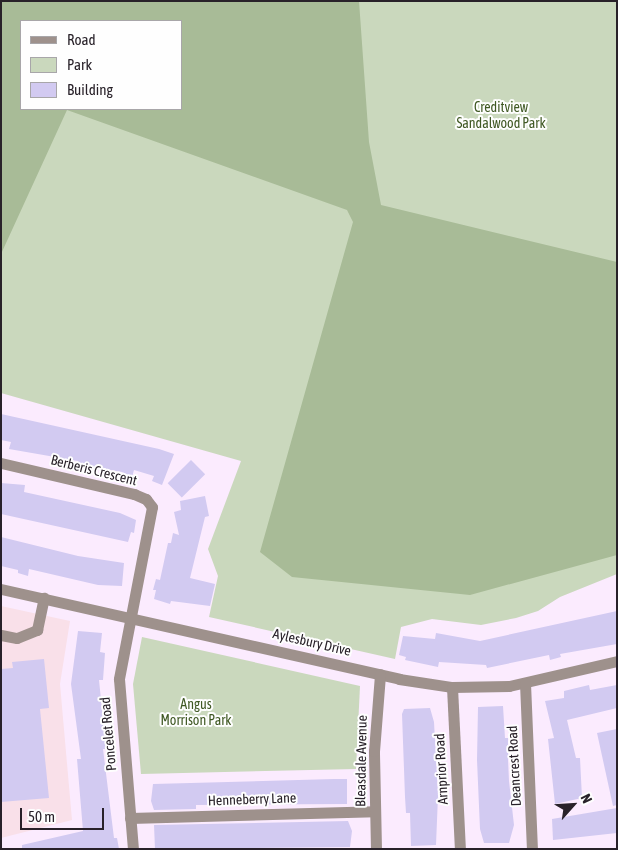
<!DOCTYPE html>
<html>
<head>
<meta charset="utf-8">
<style>
	body { margin:0 }
	#map { position:relative; width:618px; height:850px; overflow:hidden; background:#fbebfe; font-family:"Asap Condensed",sans-serif }
	div>[style] { position:absolute }
	[style*='--x'] { left:calc(var(--x)*1px); top:calc(var(--y)*1px); width:calc(var(--w)*1px); rotate:calc(var(--a)*1deg) }
	.education>* { inset:0; background:#f9e0e9 }
	.green>* { inset:0; background:#cad8bd }
	.forest>* { inset:0; background:#a8bb97 }
	.building>* { inset:0; background:#d2caf1; transform-origin:0 0 }
	.minor>* { height:11px; margin:-5.5px; padding:0 5.5px; transform-origin:5.5px; border-radius:5.5px; background:#9e918c }
	span { translate:-50% -50%; white-space:nowrap; text-align:center; line-height:1.15; -webkit-text-stroke:4px #fefefe; paint-order:stroke }
	.park-label { font-size:14px; color:#3f5823 }
	.street-label { font-size:14px; color:#282129 }
	.frame { position:absolute; inset:0; border:2px solid #282129; pointer-events:none }
	.legend { position:absolute; left:20px; top:20px; width:162px; height:90px; box-sizing:border-box; background:#fefefe; border:1px solid #a8a6a9; margin:0; padding:6px 9px; list-style:none; font-size:15px; color:#282129 }
	.legend li { display:flex; align-items:center; gap:10px; height:25px }
	.legend b { width:25px; border:1px solid #a8a6a9 }
	.north { position:absolute; left:548px; top:780px; width:50px; height:50px; -webkit-text-stroke:4px #fefefe; paint-order:stroke; rotate:64deg; font-size:14px; font-weight:700; line-height:20px; text-align:center; color:#282129 }
	.north::after { content:''; display:block; margin:auto; width:18px; height:22px; background:#282129; clip-path:polygon(50% 0,100% 100%,50% 72%,0 100%) }
	.scale { position:absolute; left:20px; top:808px; width:84px; height:22px; box-sizing:border-box; border:2px solid #282129; border-top:0; padding-left:6px; font-size:15px; line-height:18px; white-space:nowrap; color:#282129; -webkit-text-stroke:4px #fefefe; paint-order:stroke }
</style>
</head>
<body>
<div id="map">
	<div class="education">
		<div style="clip-path:polygon(1px 606px,70px 621px,60px 684px,72px 820px,1px 838px)"></div>
	</div>
	<div class="green">
		<div style="clip-path:polygon(evenodd,1px 1px,617px 1px,617px 574px,560px 597px,538px 611px,516px 618px,481px 625px,432px 619px,401px 627px,395px 659px,209px 617px,218px 576px,208px 549px,241px 461px,1px 393px,1px 1px,21px 21px,181px 21px,181px 109px,21px 109px,21px 21px)"></div>
		<div style="clip-path:polygon(142px 637px,360px 686px,356px 769px,141px 774px,133px 684px)"></div>
	</div>
	<div class="forest">
		<div style="clip-path:polygon(evenodd,1px 1px,359px 1px,369px 142px,381px 205px,617px 262px,617px 555px,470px 595px,292px 577px,260px 552px,353px 222px,347px 210px,67px 110px,1px 254px,1px 1px,21px 21px,181px 21px,181px 109px,21px 109px,21px 21px)"></div>
	</div>
	<div class="building">
		<div style="clip-path:polygon(1px 414px,159px 449px,174px 454px,162px 485px,152px 481px,154px 476px,134px 470px,132px 477px,122px 472px,77px 464px,78px 461px,9px 449px,11px 442px,1px 440px)"></div>
		<div style="left:191px;top:460px;width:20px;height:33px;rotate:45deg"></div>
		<div style="clip-path:polygon(1px 483px,25px 485px,24px 492px,120px 513px,136px 520px,134px 533px,131px 532px,128px 542px,1px 514px)"></div>
		<div style="clip-path:polygon(205px 496px,209px 516px,205px 517px,190px 578px,215px 584px,210px 606px,171px 601px,170px 604px,154px 599px,156px 590px,153px 590px,156px 579px,160px 580px,168px 543px,171px 543px,173px 533px,179px 535px,174px 512px,181px 510px,180px 501px)"></div>
		<div style="clip-path:polygon(1px 537px,78px 556px,124px 563px,122px 586px,98px 585px,29px 569px,28px 576px,18px 573px,18px 570px,1px 566px)"></div>
		<div style="clip-path:polygon(617px 611px,617px 644px,560px 654px,561px 657px,550px 660px,549px 655px,487px 668px,486px 665px,439px 662px,438px 667px,405px 660px,406px 657px,399px 655px,403px 636px,435px 639px,436px 633px,480px 641px)"></div>
		<div style="clip-path:polygon(78px 631px,102px 633px,100px 652px,105px 653px,103px 680px,99px 680px,106px 749px,103px 749px,114px 838px,117px 838px,119px 849px,22px 849px,22px 845px,83px 831px,77px 759px,81px 759px,71px 684px)"></div>
		<div style="clip-path:polygon(44px 659px,49px 708px,40px 709px,49px 798px,1px 802px,1px 669px,13px 668px,12px 662px)"></div>
		<div style="clip-path:polygon(589px 685px,590px 690px,617px 685px,617px 708px,567px 720px,576px 758px,580px 758px,582px 798px,555px 804px,548px 739px,554px 738px,545px 701px,564px 698px,564px 691px)"></div>
		<div style="clip-path:polygon(503px 706px,505px 738px,508px 738px,508px 754px,512px 757px,508px 759px,509px 781px,514px 825px,509px 843px,484px 843px,480px 829px,477px 760px,478px 707px)"></div>
		<div style="clip-path:polygon(430px 708px,434px 722px,438px 796px,436px 845px,411px 846px,410px 813px,406px 813px,405px 797px,402px 714px,404px 709px)"></div>
		<div style="clip-path:polygon(617px 729px,617px 805px,613px 806px,597px 733px)"></div>
		<div style="clip-path:polygon(334px 779px,347px 779px,347px 804px,196px 805px,196px 809px,154px 810px,151px 801px,153px 784px)"></div>
		<div style="clip-path:polygon(617px 808px,617px 833px,553px 840px,552px 819px)"></div>
		<div style="clip-path:polygon(348px 821px,352px 831px,350px 847px,155px 849px,154px 825px)"></div>
	</div>
	<div class="minor">
		<div style="--x:1;--y:463;--w:137;--a:13.1"></div>
		<div style="--x:134;--y:494;--w:13;--a:23"></div>
		<div style="--x:146;--y:499;--w:10;--a:53"></div>
		<div style="--x:152;--y:507;--w:175;--a:100.9"></div>
		<div style="--x:119;--y:679;--w:171;--a:85.3"></div>
		<div style="--x:1;--y:589;--w:408;--a:12.7"></div>
		<div style="--x:399;--y:679;--w:54;--a:8.6"></div>
		<div style="--x:452;--y:687;--w:57;--a:-1"></div>
		<div style="--x:509;--y:686;--w:111;--a:-13"></div>
		<div style="--x:1;--y:635;--w:16;--a:11"></div>
		<div style="--x:17;--y:638;--w:22;--a:-22"></div>
		<div style="--x:37;--y:630;--w:33;--a:-78"></div>
		<div style="--x:525;--y:683;--w:166;--a:87.6"></div>
		<div style="--x:452;--y:687;--w:162;--a:87.2"></div>
		<div style="--x:130;--y:818;--w:245;--a:-1.6"></div>
		<div style="--x:376;--y:849;--w:98;--a:-91.2"></div>
		<div style="--x:374;--y:751;--w:77;--a:-85.5"></div>
	</div>
	<div class="park-label">
		<span style="left:501px;top:115px">Creditview<br>Sandalwood Park</span>
		<span style="left:196px;top:712px">Angus<br>Morrison Park</span>
	</div>
	<div class="street-label">
		<span style="left:94px;top:470px;rotate:14deg">Berberis Crescent</span>
		<span style="left:312px;top:642px;rotate:13deg">Aylesbury Drive</span>
		<span style="left:108px;top:734px;rotate:-95deg">Poncelet Road</span>
		<span style="left:361px;top:761px;rotate:-89deg">Bleasdale Avenue</span>
		<span style="left:514px;top:766px;rotate:-93deg">Deancrest Road</span>
		<span style="left:441px;top:769px;rotate:-93deg">Arnprior Road</span>
		<span style="left:252px;top:799px;rotate:-2deg">Henneberry Lane</span>
	</div>
	<div class="frame"></div>
	<ul class="legend">
	<li><b style="height:6px;background:#9e918c"></b>Road</li>
	<li><b style="height:14px;background:#cad8bd"></b>Park</li>
	<li><b style="height:14px;background:#d2caf1"></b>Building</li>
	</ul>
	<div class="north">N</div>
	<div class="scale">50 m</div>
</div>
</body>
</html>
